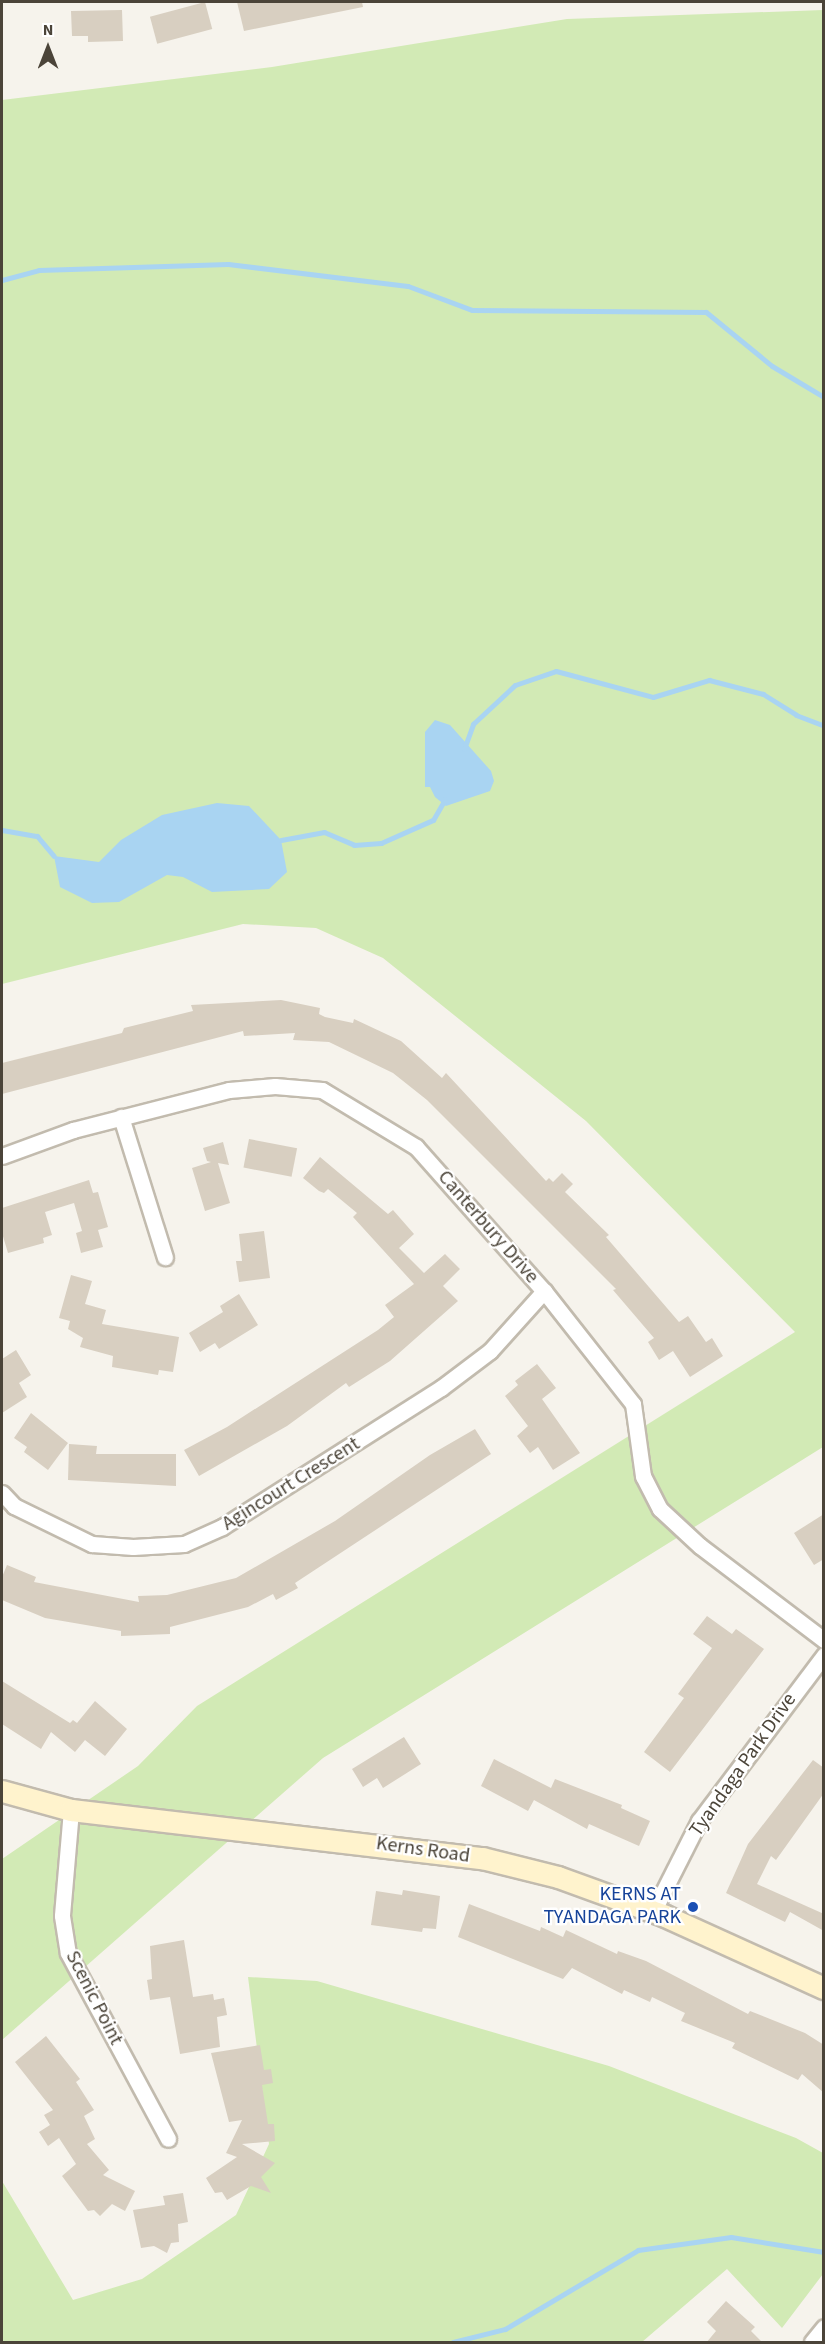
<!DOCTYPE html>
<html>
<head>
<meta charset="utf-8">
<style>
	body { margin:0 }
	#map { position:relative; width:825px; height:2344px; overflow:hidden; background:#f6f3ec; font-family:"Source Sans 3",sans-serif }
	div>[style] { position:absolute }
	[style*='--x'] { left:calc(var(--x)*1px); top:calc(var(--y)*1px); width:calc(var(--w)*1px); rotate:calc(var(--a)*1deg) }
	.green>* { inset:0; background:#d2eab5 }
	.water>* { inset:0; background:#a9d4f2 }
	.stream>* { height:5px; margin:-2.5px; padding:0 2.5px; transform-origin:2.5px; border-radius:2.5px; background:#a9d4f2 }
	.building>* { inset:0; background:#d8cfc1; transform-origin:0 0 }
	.roads { filter:drop-shadow(2px 0 #c2bbae) drop-shadow(-2px 0 #c2bbae) drop-shadow(0 2px #c2bbae) drop-shadow(0 -2px #c2bbae) }
	.street>* { height:15px; margin:-7.5px; padding:0 7.5px; transform-origin:7.5px; border-radius:7.5px; background:#fff }
	.secondary>* { height:21px; margin:-10.5px; padding:0 10.5px; transform-origin:10.5px; border-radius:10.5px; background:#fff3cd }
	.dots>* { width:16px; height:16px; translate:-50% -50%; box-sizing:border-box; border:3px solid #fff; border-radius:50% }
	span { translate:-50% -50%; white-space:nowrap; text-align:center; line-height:1.15; -webkit-text-stroke:4.5px #fff; paint-order:stroke }
	.street-label { font-size:20px; color:#4b4439 }
	.transit-label { font-size:20px; color:#164399 }
	.right { translate:-100% -50%; text-align:right }
	.frame { position:absolute; inset:0; border:3px solid #4b4439; pointer-events:none }
	.north { position:absolute; left:18px; top:18px; width:60px; height:60px; -webkit-text-stroke:4px #fff; paint-order:stroke; rotate:0deg; font-size:16px; font-weight:700; line-height:24px; text-align:center; color:#4b4439 }
	.north::after { content:''; display:block; margin:auto; width:21px; height:27px; background:#4b4439; clip-path:polygon(50% 0,100% 100%,50% 72%,0 100%) }
</style>
</head>
<body>
<div id="map">
	<div class="green">
		<div style="clip-path:polygon(823px 10px,823px 1447px,323px 1758px,2px 2040px,2px 1859px,138px 1766px,197px 1706px,795px 1332px,586px 1121px,383px 958px,316px 928px,243px 924px,2px 984px,2px 100px,272px 67px,567px 19px)"></div>
		<div style="clip-path:polygon(248px 1977px,317px 1981px,609px 2066px,796px 2138px,823px 2153px,823px 2274px,782px 2328px,727px 2269px,642px 2342px,2px 2342px,2px 2181px,73px 2300px,142px 2279px,236px 2215px,269px 2144px)"></div>
	</div>
	<div class="water">
		<div style="clip-path:polygon(435px 720px,450px 725px,491px 771px,494px 781px,490px 791px,446px 806px,435px 797px,430px 787px,425px 787px,425px 732px)"></div>
		<div style="clip-path:polygon(217px 803px,249px 806px,281px 840px,287px 872px,269px 889px,212px 892px,183px 877px,167px 875px,119px 902px,92px 903px,60px 887px,54px 856px,99px 862px,121px 840px,162px 815px)"></div>
	</div>
	<div class="stream">
		<div style="--x:2;--y:280;--w:38;--a:-15"></div>
		<div style="--x:39;--y:270;--w:189;--a:-1.8"></div>
		<div style="--x:228;--y:264;--w:181;--a:7"></div>
		<div style="--x:408;--y:286;--w:68;--a:20.6"></div>
		<div style="--x:472;--y:310;--w:234;--a:0.5"></div>
		<div style="--x:706;--y:312;--w:85;--a:39.3"></div>
		<div style="--x:772;--y:366;--w:61;--a:30.8"></div>
		<div style="--x:464;--y:749;--w:27;--a:-70"></div>
		<div style="--x:473;--y:724;--w:57;--a:-42.9"></div>
		<div style="--x:515;--y:685;--w:43;--a:-18.9"></div>
		<div style="--x:556;--y:671;--w:100;--a:15"></div>
		<div style="--x:653;--y:697;--w:59;--a:-16.9"></div>
		<div style="--x:709;--y:680;--w:56;--a:14.5"></div>
		<div style="--x:763;--y:694;--w:39;--a:32"></div>
		<div style="--x:796;--y:715;--w:30;--a:21"></div>
		<div style="--x:2;--y:830;--w:36;--a:10"></div>
		<div style="--x:37;--y:836;--w:26;--a:50"></div>
		<div style="--x:281;--y:840;--w:44;--a:-10.5"></div>
		<div style="--x:324;--y:832;--w:33;--a:23"></div>
		<div style="--x:354;--y:845;--w:27;--a:-4"></div>
		<div style="--x:381;--y:843;--w:57;--a:-23.9"></div>
		<div style="--x:433;--y:820;--w:24;--a:-60"></div>
		<div style="--x:453;--y:2342;--w:54;--a:-14"></div>
		<div style="--x:505;--y:2329;--w:155;--a:-30.7"></div>
		<div style="--x:638;--y:2250;--w:94;--a:-8"></div>
		<div style="--x:731;--y:2237;--w:94;--a:9.2"></div>
	</div>
	<div class="building">
		<div style="left:205px;top:2px;width:28px;height:57px;rotate:75deg"></div>
		<div style="clip-path:polygon(237px 2px,362px 2px,363px 7px,244px 31px)"></div>
		<div style="clip-path:polygon(122px 10px,123px 41px,88px 42px,88px 36px,72px 36px,71px 11px)"></div>
		<div style="clip-path:polygon(281px 1000px,320px 1008px,319px 1014px,325px 1017px,353px 1023px,354px 1019px,401px 1041px,442px 1078px,446px 1073px,546px 1181px,549px 1178px,553px 1182px,562px 1173px,573px 1184px,565px 1192px,609px 1235px,606px 1237px,679px 1322px,688px 1316px,706px 1342px,712px 1338px,723px 1356px,690px 1377px,673px 1351px,659px 1360px,648px 1342px,654px 1338px,613px 1290px,616px 1289px,427px 1100px,393px 1073px,329px 1042px,293px 1040px,295px 1033px,244px 1036px,243px 1031px,2px 1094px,2px 1063px,122px 1033px,124px 1028px,193px 1011px,191px 1005px)"></div>
		<div style="left:249px;top:1139px;width:49px;height:29px;rotate:11deg"></div>
		<div style="clip-path:polygon(223px 1142px,229px 1165px,218px 1163px,230px 1203px,205px 1211px,192px 1168px,211px 1162px,207px 1161px,203px 1148px)"></div>
		<div style="clip-path:polygon(320px 1157px,388px 1214px,393px 1210px,414px 1234px,399px 1248px,424px 1273px,445px 1254px,460px 1269px,443px 1286px,458px 1301px,390px 1361px,349px 1387px,346px 1383px,287px 1426px,199px 1476px,184px 1450px,227px 1427px,378px 1330px,394px 1317px,385px 1305px,414px 1284px,353px 1217px,357px 1213px,328px 1189px,324px 1193px,319px 1191px,303px 1178px)"></div>
		<div style="clip-path:polygon(89px 1180px,93px 1193px,98px 1192px,108px 1227px,98px 1230px,103px 1247px,81px 1253px,76px 1233px,82px 1231px,74px 1203px,45px 1212px,52px 1235px,43px 1238px,44px 1243px,8px 1253px,2px 1233px,2px 1208px)"></div>
		<div style="clip-path:polygon(264px 1231px,270px 1278px,239px 1282px,236px 1261px,242px 1261px,239px 1234px)"></div>
		<div style="clip-path:polygon(71px 1275px,92px 1281px,85px 1304px,106px 1310px,102px 1324px,179px 1337px,173px 1372px,159px 1370px,158px 1375px,112px 1367px,113px 1356px,80px 1347px,83px 1338px,68px 1329px,70px 1321px,59px 1318px)"></div>
		<div style="clip-path:polygon(239px 1294px,258px 1325px,219px 1349px,215px 1343px,200px 1352px,189px 1333px,223px 1312px,220px 1306px)"></div>
		<div style="clip-path:polygon(16px 1350px,31px 1375px,19px 1383px,27px 1397px,2px 1413px,2px 1359px)"></div>
		<div style="clip-path:polygon(537px 1364px,556px 1388px,542px 1399px,580px 1453px,553px 1470px,538px 1447px,530px 1453px,517px 1436px,528px 1426px,505px 1396px,518px 1385px,515px 1381px)"></div>
		<div style="clip-path:polygon(31px 1413px,68px 1443px,48px 1470px,24px 1452px,27px 1447px,14px 1438px)"></div>
		<div style="clip-path:polygon(475px 1429px,491px 1454px,295px 1583px,298px 1588px,276px 1600px,273px 1594px,248px 1607px,170px 1627px,170px 1634px,121px 1636px,121px 1631px,45px 1618px,2px 1600px,2px 1577px,7px 1565px,36px 1577px,34px 1582px,139px 1602px,138px 1596px,167px 1595px,236px 1578px,335px 1521px,430px 1455px)"></div>
		<div style="clip-path:polygon(69px 1444px,97px 1446px,96px 1454px,176px 1454px,176px 1486px,68px 1480px)"></div>
		<div style="clip-path:polygon(824px 1514px,824px 1559px,814px 1565px,794px 1533px)"></div>
		<div style="clip-path:polygon(707px 1616px,732px 1634px,736px 1629px,764px 1649px,670px 1772px,644px 1752px,684px 1698px,678px 1694px,712px 1648px,693px 1634px)"></div>
		<div style="clip-path:polygon(2px 1681px,70px 1723px,73px 1720px,77px 1723px,95px 1701px,127px 1729px,105px 1756px,85px 1740px,75px 1752px,51px 1732px,41px 1749px,2px 1724px)"></div>
		<div style="clip-path:polygon(404px 1737px,421px 1764px,383px 1788px,377px 1778px,363px 1787px,352px 1769px)"></div>
		<div style="clip-path:polygon(494px 1759px,551px 1788px,555px 1779px,622px 1805px,621px 1808px,650px 1821px,639px 1846px,589px 1824px,587px 1829px,534px 1800px,528px 1811px,481px 1786px)"></div>
		<div style="clip-path:polygon(813px 1760px,824px 1768px,824px 1793px,776px 1860px,771px 1856px,757px 1884px,824px 1914px,824px 1931px,790px 1912px,785px 1922px,726px 1893px,748px 1844px)"></div>
		<div style="clip-path:polygon(403px 1890px,440px 1896px,436px 1929px,423px 1928px,422px 1932px,371px 1925px,376px 1891px,402px 1895px)"></div>
		<div style="clip-path:polygon(469px 1904px,540px 1931px,541px 1927px,563px 1937px,566px 1930px,617px 1954px,618px 1951px,646px 1961px,748px 2014px,750px 2011px,805px 2033px,824px 2045px,824px 2093px,802px 2074px,798px 2080px,732px 2048px,735px 2043px,681px 2021px,685px 2013px,652px 1997px,650px 2002px,624px 1990px,622px 1994px,572px 1968px,563px 1979px,458px 1937px)"></div>
		<div style="clip-path:polygon(184px 1940px,193px 1997px,213px 1994px,214px 2000px,224px 1998px,227px 2015px,217px 2017px,220px 2047px,180px 2054px,170px 1997px,150px 2000px,147px 1980px,152px 1979px,150px 1946px)"></div>
		<div style="clip-path:polygon(46px 2036px,80px 2079px,76px 2082px,94px 2110px,84px 2116px,95px 2139px,87px 2144px,109px 2170px,103px 2175px,135px 2191px,125px 2211px,112px 2204px,100px 2216px,94px 2210px,88px 2211px,62px 2176px,76px 2164px,59px 2138px,48px 2146px,39px 2132px,50px 2125px,44px 2115px,53px 2110px,15px 2062px)"></div>
		<div style="clip-path:polygon(260px 2045px,264px 2070px,271px 2069px,273px 2083px,262px 2085px,268px 2124px,274px 2124px,275px 2141px,242px 2144px,275px 2163px,261px 2177px,271px 2193px,251px 2186px,227px 2200px,222px 2192px,215px 2193px,206px 2178px,237px 2157px,226px 2153px,242px 2120px,229px 2122px,211px 2053px)"></div>
		<div style="clip-path:polygon(183px 2193px,188px 2222px,178px 2224px,179px 2242px,171px 2243px,167px 2253px,154px 2246px,141px 2248px,133px 2210px,165px 2205px,163px 2196px)"></div>
		<div style="clip-path:polygon(726px 2301px,755px 2327px,751px 2331px,763px 2343px,706px 2343px,716px 2331px,707px 2322px)"></div>
	</div>
	<div class="roads">
		<div class="street">
			<div style="--x:121;--y:1117;--w:147;--a:72.6"></div>
			<div style="--x:2;--y:1156;--w:76;--a:-20.1"></div>
			<div style="--x:73;--y:1130;--w:161;--a:-14.4"></div>
			<div style="--x:229;--y:1090;--w:46;--a:-5"></div>
			<div style="--x:275;--y:1086;--w:47;--a:4.9"></div>
			<div style="--x:322;--y:1090;--w:110;--a:31.2"></div>
			<div style="--x:416;--y:1147;--w:193;--a:48.4"></div>
			<div style="--x:544;--y:1291;--w:144;--a:51.8"></div>
			<div style="--x:633;--y:1404;--w:73;--a:82.1"></div>
			<div style="--x:643;--y:1476;--w:37;--a:63"></div>
			<div style="--x:660;--y:1509;--w:54;--a:42.8"></div>
			<div style="--x:700;--y:1546;--w:156;--a:37.2"></div>
			<div style="--x:2;--y:1493;--w:18;--a:47"></div>
			<div style="--x:14;--y:1506;--w:87;--a:26"></div>
			<div style="--x:92;--y:1544;--w:41;--a:4.2"></div>
			<div style="--x:133;--y:1547;--w:51;--a:-3.4"></div>
			<div style="--x:184;--y:1544;--w:42;--a:-24.1"></div>
			<div style="--x:222;--y:1527;--w:259;--a:-32.4"></div>
			<div style="--x:441;--y:1388;--w:61;--a:-37.1"></div>
			<div style="--x:490;--y:1351;--w:81;--a:-48"></div>
			<div style="--x:71;--y:1810;--w:106;--a:94.9"></div>
			<div style="--x:62;--y:1916;--w:37;--a:81"></div>
			<div style="--x:68;--y:1953;--w:211;--a:61.7"></div>
			<div style="--x:653;--y:1912;--w:102;--a:-63.2"></div>
			<div style="--x:699;--y:1821;--w:208;--a:-53"></div>
			<div style="--x:812;--y:2342;--w:19;--a:-51"></div>
		</div>
		<div class="secondary">
			<div style="--x:2;--y:1791;--w:72;--a:15.4"></div>
			<div style="--x:71;--y:1810;--w:414;--a:6.7"></div>
			<div style="--x:482;--y:1858;--w:78;--a:14"></div>
			<div style="--x:558;--y:1877;--w:114;--a:20"></div>
			<div style="--x:665;--y:1916;--w:175;--a:24.4"></div>
		</div>
	</div>
	<div class="dots">
		<div style="left:693px;top:1907px;background:#1a4fb4"></div>
	</div>
	<div class="street-label">
		<span style="left:488px;top:1227px;rotate:49deg">Canterbury Drive</span>
		<span style="left:291px;top:1484px;rotate:-32deg">Agincourt Crescent</span>
		<span style="left:743px;top:1765px;rotate:-55deg">Tyandaga Park Drive</span>
		<span style="left:423px;top:1850px;rotate:8deg">Kerns Road</span>
		<span style="left:94px;top:1998px;rotate:63deg">Scenic Point</span>
	</div>
	<div class="transit-label">
		<span class="right" style="left:681px;top:1906px">KERNS AT<br>TYANDAGA PARK</span>
	</div>
	<div class="frame"></div>
	<div class="north">N</div>
</div>
</body>
</html>
